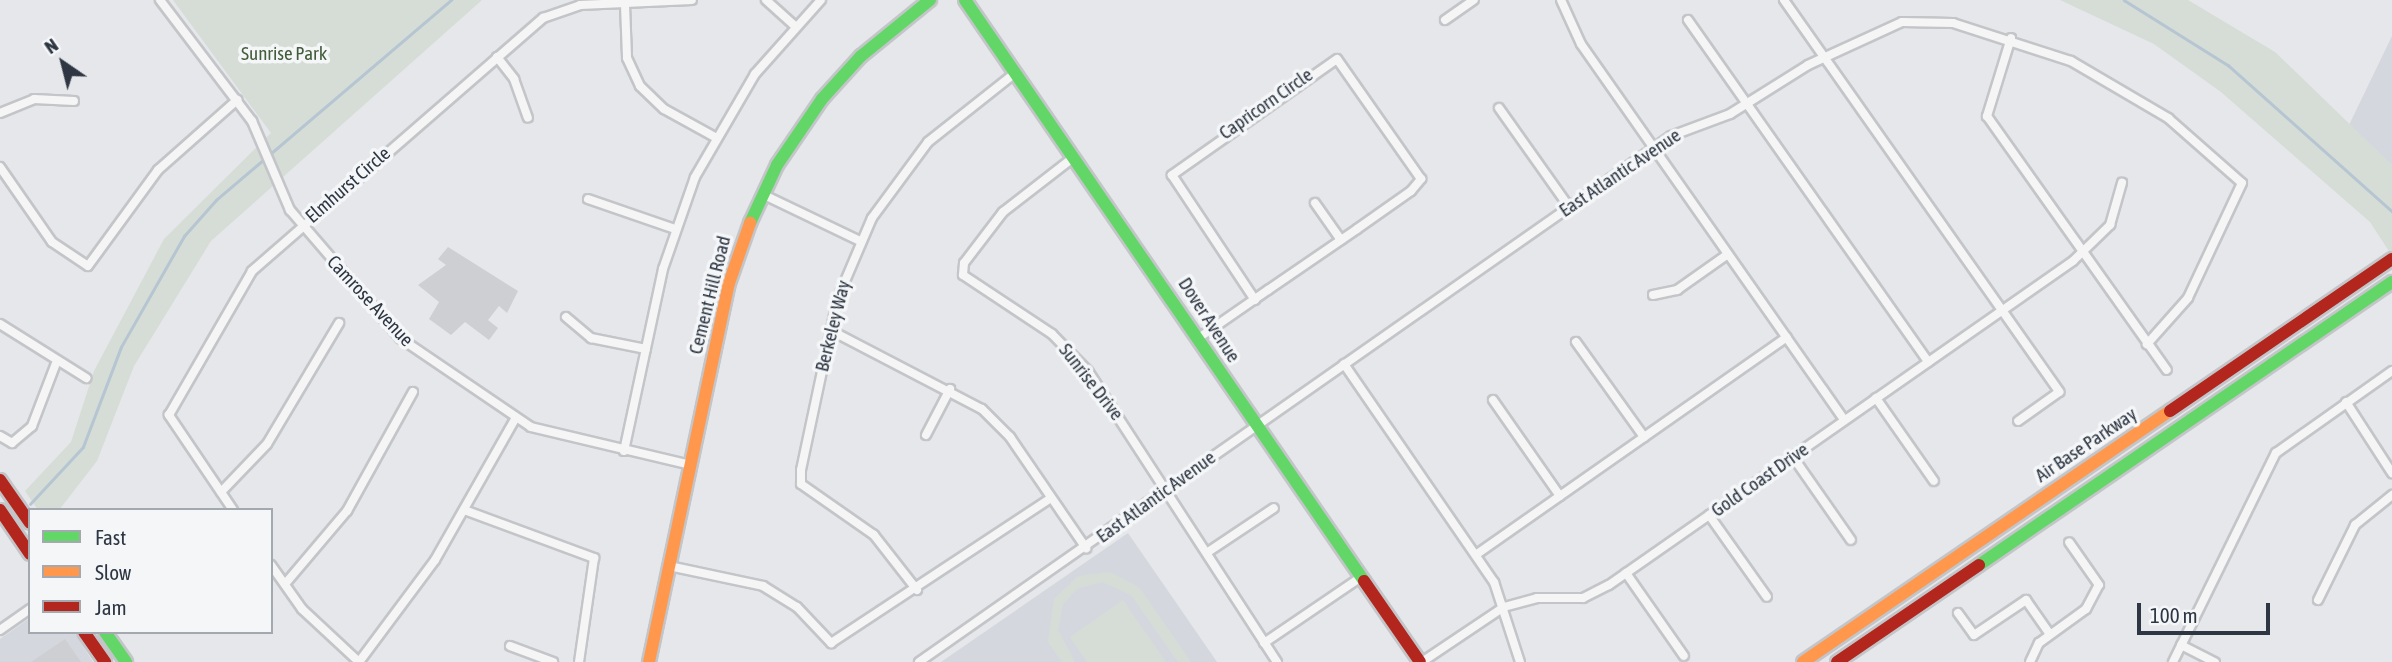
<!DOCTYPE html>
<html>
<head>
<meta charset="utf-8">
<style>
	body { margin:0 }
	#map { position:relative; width:2392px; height:662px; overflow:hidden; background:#e5e7ea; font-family:"Asap Condensed",sans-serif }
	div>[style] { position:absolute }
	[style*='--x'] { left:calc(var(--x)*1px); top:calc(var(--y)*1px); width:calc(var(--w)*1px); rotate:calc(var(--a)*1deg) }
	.built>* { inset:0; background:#d4d7dd }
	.green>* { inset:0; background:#d6ddd6 }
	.stream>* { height:2.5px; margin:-1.25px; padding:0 1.25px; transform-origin:1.25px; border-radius:1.25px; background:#b6c5d2 }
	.building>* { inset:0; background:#cecfd2 }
	.roads { filter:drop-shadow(2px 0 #c3c5c8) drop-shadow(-2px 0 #c3c5c8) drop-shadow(0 2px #c3c5c8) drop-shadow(0 -2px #c3c5c8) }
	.street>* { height:8px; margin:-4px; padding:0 4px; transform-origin:4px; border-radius:4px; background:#f5f5f6 }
	.fast>* { height:12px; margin:-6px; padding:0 6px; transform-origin:6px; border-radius:6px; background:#63d668 }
	.slow>* { height:12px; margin:-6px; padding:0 6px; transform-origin:6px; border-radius:6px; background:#ff974d }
	.jam>* { height:12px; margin:-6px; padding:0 6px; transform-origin:6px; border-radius:6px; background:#b3261e }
	span { translate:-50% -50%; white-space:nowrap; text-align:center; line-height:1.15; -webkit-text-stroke:7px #f4f6f8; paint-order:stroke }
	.park-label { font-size:19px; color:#435d3b }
	.street-label { font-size:19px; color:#2d3642 }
	.legend { position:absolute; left:28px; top:508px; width:245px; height:126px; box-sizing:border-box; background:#f4f6f8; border:2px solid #a4a9af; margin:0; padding:9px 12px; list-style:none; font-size:21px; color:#2d3642 }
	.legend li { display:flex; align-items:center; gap:14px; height:35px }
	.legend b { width:35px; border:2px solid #a4a9af }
	.north { position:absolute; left:28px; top:28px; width:70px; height:70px; -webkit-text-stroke:5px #f4f6f8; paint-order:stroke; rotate:325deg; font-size:19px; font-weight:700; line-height:28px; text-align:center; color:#2d3642 }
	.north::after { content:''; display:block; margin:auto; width:24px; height:32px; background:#2d3642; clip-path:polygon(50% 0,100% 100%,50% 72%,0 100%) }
	.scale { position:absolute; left:2137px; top:603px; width:133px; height:32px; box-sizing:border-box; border:4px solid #2d3642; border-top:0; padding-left:9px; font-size:21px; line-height:24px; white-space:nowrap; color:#2d3642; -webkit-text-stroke:5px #f4f6f8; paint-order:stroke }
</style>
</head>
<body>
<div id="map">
	<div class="built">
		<div style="clip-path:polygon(2392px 36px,2392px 165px,2348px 127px)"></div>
		<div style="clip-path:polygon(1128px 533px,1217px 662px,941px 662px)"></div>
		<div style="clip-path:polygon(30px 618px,30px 632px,74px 632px,93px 662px,0 662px,0 639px)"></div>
	</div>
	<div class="green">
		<div style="clip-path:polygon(173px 0,482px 0,211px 241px,134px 366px,97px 461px,59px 510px,38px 510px,25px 491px,71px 442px,94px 371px,164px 239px,271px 133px)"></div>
		<div style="clip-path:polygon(2060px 0,2188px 0,2275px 52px,2392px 165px,2392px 256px,2370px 222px,2221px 92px,2154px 44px)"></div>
		<div style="clip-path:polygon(1110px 572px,1139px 587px,1191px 662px,1178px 662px,1131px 595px,1102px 582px,1077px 589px,1063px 604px,1058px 630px,1075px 662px,1062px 662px,1048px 642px,1054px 599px,1078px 576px)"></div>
		<div style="clip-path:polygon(1123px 600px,1166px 662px,1087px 662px,1070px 637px)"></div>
	</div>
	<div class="stream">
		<div style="--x:2124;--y:0;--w:123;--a:32"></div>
		<div style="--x:2228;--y:65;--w:220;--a:41.7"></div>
		<div style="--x:30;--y:504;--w:78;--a:-47.1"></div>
		<div style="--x:83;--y:447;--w:107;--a:-69.2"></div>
		<div style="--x:121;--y:347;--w:128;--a:-60.4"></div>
		<div style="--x:184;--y:236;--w:48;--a:-48.4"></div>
		<div style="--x:216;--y:200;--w:309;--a:-40.4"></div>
	</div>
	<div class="building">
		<div style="clip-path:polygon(448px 247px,518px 291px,507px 313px,499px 306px,488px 320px,498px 328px,489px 340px,465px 322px,451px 335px,429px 319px,439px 302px,418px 285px,446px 265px,438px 259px)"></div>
		<div style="clip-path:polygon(65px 639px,81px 662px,31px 662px)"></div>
	</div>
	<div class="roads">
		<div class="street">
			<div style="--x:160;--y:0;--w:152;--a:52.8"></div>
			<div style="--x:252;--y:121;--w:97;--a:66.9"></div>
			<div style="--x:290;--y:210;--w:169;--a:49.3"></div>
			<div style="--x:400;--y:338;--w:158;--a:34.2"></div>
			<div style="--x:531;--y:427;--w:163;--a:13.4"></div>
			<div style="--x:766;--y:0;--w:39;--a:42"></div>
			<div style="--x:1561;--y:0;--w:48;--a:65.6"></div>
			<div style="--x:1581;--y:44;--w:459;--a:55"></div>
			<div style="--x:1784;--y:0;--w:479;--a:54.9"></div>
			<div style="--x:2059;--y:392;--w:50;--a:144.7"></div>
			<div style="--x:625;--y:5;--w:53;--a:87.8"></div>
			<div style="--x:627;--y:58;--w:31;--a:65"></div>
			<div style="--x:640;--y:86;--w:33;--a:44"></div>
			<div style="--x:664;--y:109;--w:58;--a:28.8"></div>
			<div style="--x:1445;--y:20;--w:35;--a:-35"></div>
			<div style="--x:1688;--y:20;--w:418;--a:54.9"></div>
			<div style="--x:2011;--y:38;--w:82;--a:107.1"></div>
			<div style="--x:1987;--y:116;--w:311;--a:54.7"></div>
			<div style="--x:497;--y:57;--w:28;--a:52"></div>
			<div style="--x:514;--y:79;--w:41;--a:70.3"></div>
			<div style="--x:1499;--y:108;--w:121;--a:54.7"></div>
			<div style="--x:0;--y:113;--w:37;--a:-22"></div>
			<div style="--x:34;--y:99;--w:40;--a:2.9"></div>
			<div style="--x:1074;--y:157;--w:90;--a:142.2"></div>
			<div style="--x:1003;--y:212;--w:64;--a:127.4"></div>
			<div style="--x:964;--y:263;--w:12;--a:95"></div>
			<div style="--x:963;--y:275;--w:107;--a:33.5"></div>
			<div style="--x:1052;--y:334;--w:52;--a:45.8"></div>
			<div style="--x:1088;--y:371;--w:347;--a:57"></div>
			<div style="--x:0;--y:167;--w:91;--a:55.3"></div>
			<div style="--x:52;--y:242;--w:43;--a:33.7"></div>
			<div style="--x:88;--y:266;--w:119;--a:-53.9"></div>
			<div style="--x:158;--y:170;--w:106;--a:-41.5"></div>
			<div style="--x:762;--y:194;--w:109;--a:25.6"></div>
			<div style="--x:588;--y:199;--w:92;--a:19"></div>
			<div style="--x:1315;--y:203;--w:45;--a:54.9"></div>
			<div style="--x:1653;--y:295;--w:25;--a:-12"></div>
			<div style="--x:1677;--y:290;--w:62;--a:-35.2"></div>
			<div style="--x:566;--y:317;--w:33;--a:40"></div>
			<div style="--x:591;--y:338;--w:56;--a:11.3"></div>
			<div style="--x:0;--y:324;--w:102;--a:32.1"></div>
			<div style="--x:830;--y:330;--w:171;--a:27.5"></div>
			<div style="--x:982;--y:409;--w:40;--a:45"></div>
			<div style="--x:1010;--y:437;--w:135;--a:55.6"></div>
			<div style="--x:1200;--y:337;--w:83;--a:-34.7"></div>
			<div style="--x:1268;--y:290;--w:108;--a:-34.4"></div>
			<div style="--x:1357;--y:229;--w:66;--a:-35.1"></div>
			<div style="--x:1411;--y:191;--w:16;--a:-50"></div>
			<div style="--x:1421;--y:179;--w:146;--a:-125"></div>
			<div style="--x:1337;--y:59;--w:202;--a:144.9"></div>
			<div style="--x:1172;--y:175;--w:150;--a:56.4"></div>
			<div style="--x:1576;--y:342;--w:117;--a:54.4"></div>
			<div style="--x:1344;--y:364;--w:265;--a:55.5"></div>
			<div style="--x:1494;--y:582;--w:84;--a:72"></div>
			<div style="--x:1876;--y:398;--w:101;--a:55.1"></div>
			<div style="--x:1493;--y:400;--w:117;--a:55.1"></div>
			<div style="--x:2346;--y:402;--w:85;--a:57.1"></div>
			<div style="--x:926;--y:435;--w:52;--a:-62.4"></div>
			<div style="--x:0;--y:436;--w:14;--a:30"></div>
			<div style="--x:12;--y:443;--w:26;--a:-40"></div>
			<div style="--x:32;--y:426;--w:67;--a:-69.1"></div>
			<div style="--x:624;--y:451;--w:186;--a:-77.9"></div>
			<div style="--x:663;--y:269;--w:97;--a:-70.8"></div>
			<div style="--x:695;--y:177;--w:119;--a:-59.8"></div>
			<div style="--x:755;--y:74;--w:99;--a:-48.3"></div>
			<div style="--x:1793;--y:457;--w:101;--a:55.1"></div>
			<div style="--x:221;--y:492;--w:66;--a:-46.2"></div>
			<div style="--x:267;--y:444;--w:141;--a:-59.2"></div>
			<div style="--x:233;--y:510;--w:115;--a:-124"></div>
			<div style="--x:169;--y:415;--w:166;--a:-60"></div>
			<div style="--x:252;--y:271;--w:386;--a:-41"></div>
			<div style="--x:543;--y:18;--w:39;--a:-19"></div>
			<div style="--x:580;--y:5;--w:112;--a:-2.6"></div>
			<div style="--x:464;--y:510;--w:139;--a:20.3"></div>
			<div style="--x:594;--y:558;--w:105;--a:98.2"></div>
			<div style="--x:1709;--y:515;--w:100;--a:54.7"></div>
			<div style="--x:1208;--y:552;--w:79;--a:-33.7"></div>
			<div style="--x:1477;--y:554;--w:378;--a:-35"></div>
			<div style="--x:271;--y:565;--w:54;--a:54.8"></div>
			<div style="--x:302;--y:609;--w:78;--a:42.9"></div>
			<div style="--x:669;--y:566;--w:96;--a:12"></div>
			<div style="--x:763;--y:586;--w:40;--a:32"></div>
			<div style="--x:797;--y:607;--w:50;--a:46.6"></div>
			<div style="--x:831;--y:643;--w:263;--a:-33.4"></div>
			<div style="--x:1626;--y:573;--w:101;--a:55.1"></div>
			<div style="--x:285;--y:584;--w:96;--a:-49.7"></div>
			<div style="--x:347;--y:511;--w:136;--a:-61"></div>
			<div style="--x:917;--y:590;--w:70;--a:-128"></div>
			<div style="--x:874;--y:535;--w:89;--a:-145.1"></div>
			<div style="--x:801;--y:484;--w:14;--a:-90"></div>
			<div style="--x:801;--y:470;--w:174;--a:-78"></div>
			<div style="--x:837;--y:300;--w:89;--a:-66.9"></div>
			<div style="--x:872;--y:218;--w:94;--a:-53.6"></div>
			<div style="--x:928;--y:142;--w:111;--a:-38.4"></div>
			<div style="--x:2318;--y:600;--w:84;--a:-63.7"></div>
			<div style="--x:2355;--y:525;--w:48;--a:-39"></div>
			<div style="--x:1958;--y:613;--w:27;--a:54"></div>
			<div style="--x:1974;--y:635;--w:63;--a:-33.9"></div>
			<div style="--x:2026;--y:600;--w:40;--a:55.1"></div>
			<div style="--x:0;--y:630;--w:37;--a:-35"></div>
			<div style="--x:1264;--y:643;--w:117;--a:-34.2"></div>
			<div style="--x:2181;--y:645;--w:38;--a:27"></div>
			<div style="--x:510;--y:646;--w:46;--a:20.4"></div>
			<div style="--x:359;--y:662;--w:127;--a:-53.3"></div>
			<div style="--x:435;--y:560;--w:162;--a:-60.4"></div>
			<div style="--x:919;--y:662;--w:918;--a:-34.97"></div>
			<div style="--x:1671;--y:136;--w:63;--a:-20.4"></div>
			<div style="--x:1730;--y:114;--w:92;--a:-32.1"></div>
			<div style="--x:1808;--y:65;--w:103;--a:-24.6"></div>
			<div style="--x:1902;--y:22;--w:51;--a:1.1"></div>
			<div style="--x:1953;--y:23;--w:124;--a:17.9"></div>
			<div style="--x:2071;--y:61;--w:113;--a:30.4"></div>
			<div style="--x:2168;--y:118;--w:98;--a:41.3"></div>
			<div style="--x:2242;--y:183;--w:127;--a:115.2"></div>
			<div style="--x:2188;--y:298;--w:62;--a:131.7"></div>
			<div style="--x:1422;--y:662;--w:99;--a:-33.9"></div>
			<div style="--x:1504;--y:607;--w:34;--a:-15"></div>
			<div style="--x:1537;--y:598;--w:46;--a:0"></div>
			<div style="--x:1583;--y:598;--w:29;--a:-27"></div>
			<div style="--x:1609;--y:585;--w:566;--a:-34.93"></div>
			<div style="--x:2073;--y:261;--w:52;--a:-44.2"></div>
			<div style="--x:2110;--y:225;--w:44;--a:-74.1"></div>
			<div style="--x:2030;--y:662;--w:21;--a:-65"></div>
			<div style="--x:2039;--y:643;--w:58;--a:-35.9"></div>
			<div style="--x:2086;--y:609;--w:27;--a:-62"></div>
			<div style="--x:2099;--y:585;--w:52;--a:-124.9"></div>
			<div style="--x:2173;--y:662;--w:233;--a:-63.8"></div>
			<div style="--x:2276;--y:453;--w:142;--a:-35.3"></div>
		</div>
		<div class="fast">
			<div style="--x:965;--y:0;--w:705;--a:55.52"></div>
			<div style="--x:750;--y:223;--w:64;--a:-65"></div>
			<div style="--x:777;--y:165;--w:80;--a:-55.7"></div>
			<div style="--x:822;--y:99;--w:58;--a:-47.8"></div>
			<div style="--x:861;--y:56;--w:89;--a:-39.1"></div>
			<div style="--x:1979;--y:565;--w:501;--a:-34.42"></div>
			<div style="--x:105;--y:632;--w:37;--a:55"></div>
		</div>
		<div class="slow">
			<div style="--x:649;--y:662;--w:387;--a:-78.1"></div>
			<div style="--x:729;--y:283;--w:64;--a:-70.7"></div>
			<div style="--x:1803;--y:662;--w:445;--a:-34.4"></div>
		</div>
		<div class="jam">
			<div style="--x:2170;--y:411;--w:269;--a:-34.4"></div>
			<div style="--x:0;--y:480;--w:52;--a:55.1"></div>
			<div style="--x:0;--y:510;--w:53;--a:55.7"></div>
			<div style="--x:1364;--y:581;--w:98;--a:55.3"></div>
			<div style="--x:84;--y:632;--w:37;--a:55"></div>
			<div style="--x:1837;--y:662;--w:172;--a:-34.3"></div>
		</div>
	</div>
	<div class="park-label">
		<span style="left:284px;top:54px">Sunrise Park</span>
	</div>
	<div class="street-label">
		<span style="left:1266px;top:104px;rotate:-35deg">Capricorn Circle</span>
		<span style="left:1620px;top:173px;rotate:-34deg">East Atlantic Avenue</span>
		<span style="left:348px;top:185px;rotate:-41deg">Elmhurst Circle</span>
		<span style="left:710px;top:295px;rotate:-76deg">Cement Hill Road</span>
		<span style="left:370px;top:301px;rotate:47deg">Camrose Avenue</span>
		<span style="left:1209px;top:320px;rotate:57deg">Dover Avenue</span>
		<span style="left:833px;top:326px;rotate:-76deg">Berkeley Way</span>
		<span style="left:1091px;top:382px;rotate:52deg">Sunrise Drive</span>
		<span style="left:2086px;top:445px;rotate:-34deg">Air Base Parkway</span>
		<span style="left:1760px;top:480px;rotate:-35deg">Gold Coast Drive</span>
		<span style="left:1156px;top:497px;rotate:-36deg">East Atlantic Avenue</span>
	</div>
	<ul class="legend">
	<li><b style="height:9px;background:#63d668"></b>Fast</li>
	<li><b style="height:9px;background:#ff974d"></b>Slow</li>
	<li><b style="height:9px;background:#b3261e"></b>Jam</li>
	</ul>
	<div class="north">N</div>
	<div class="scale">100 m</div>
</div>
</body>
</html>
